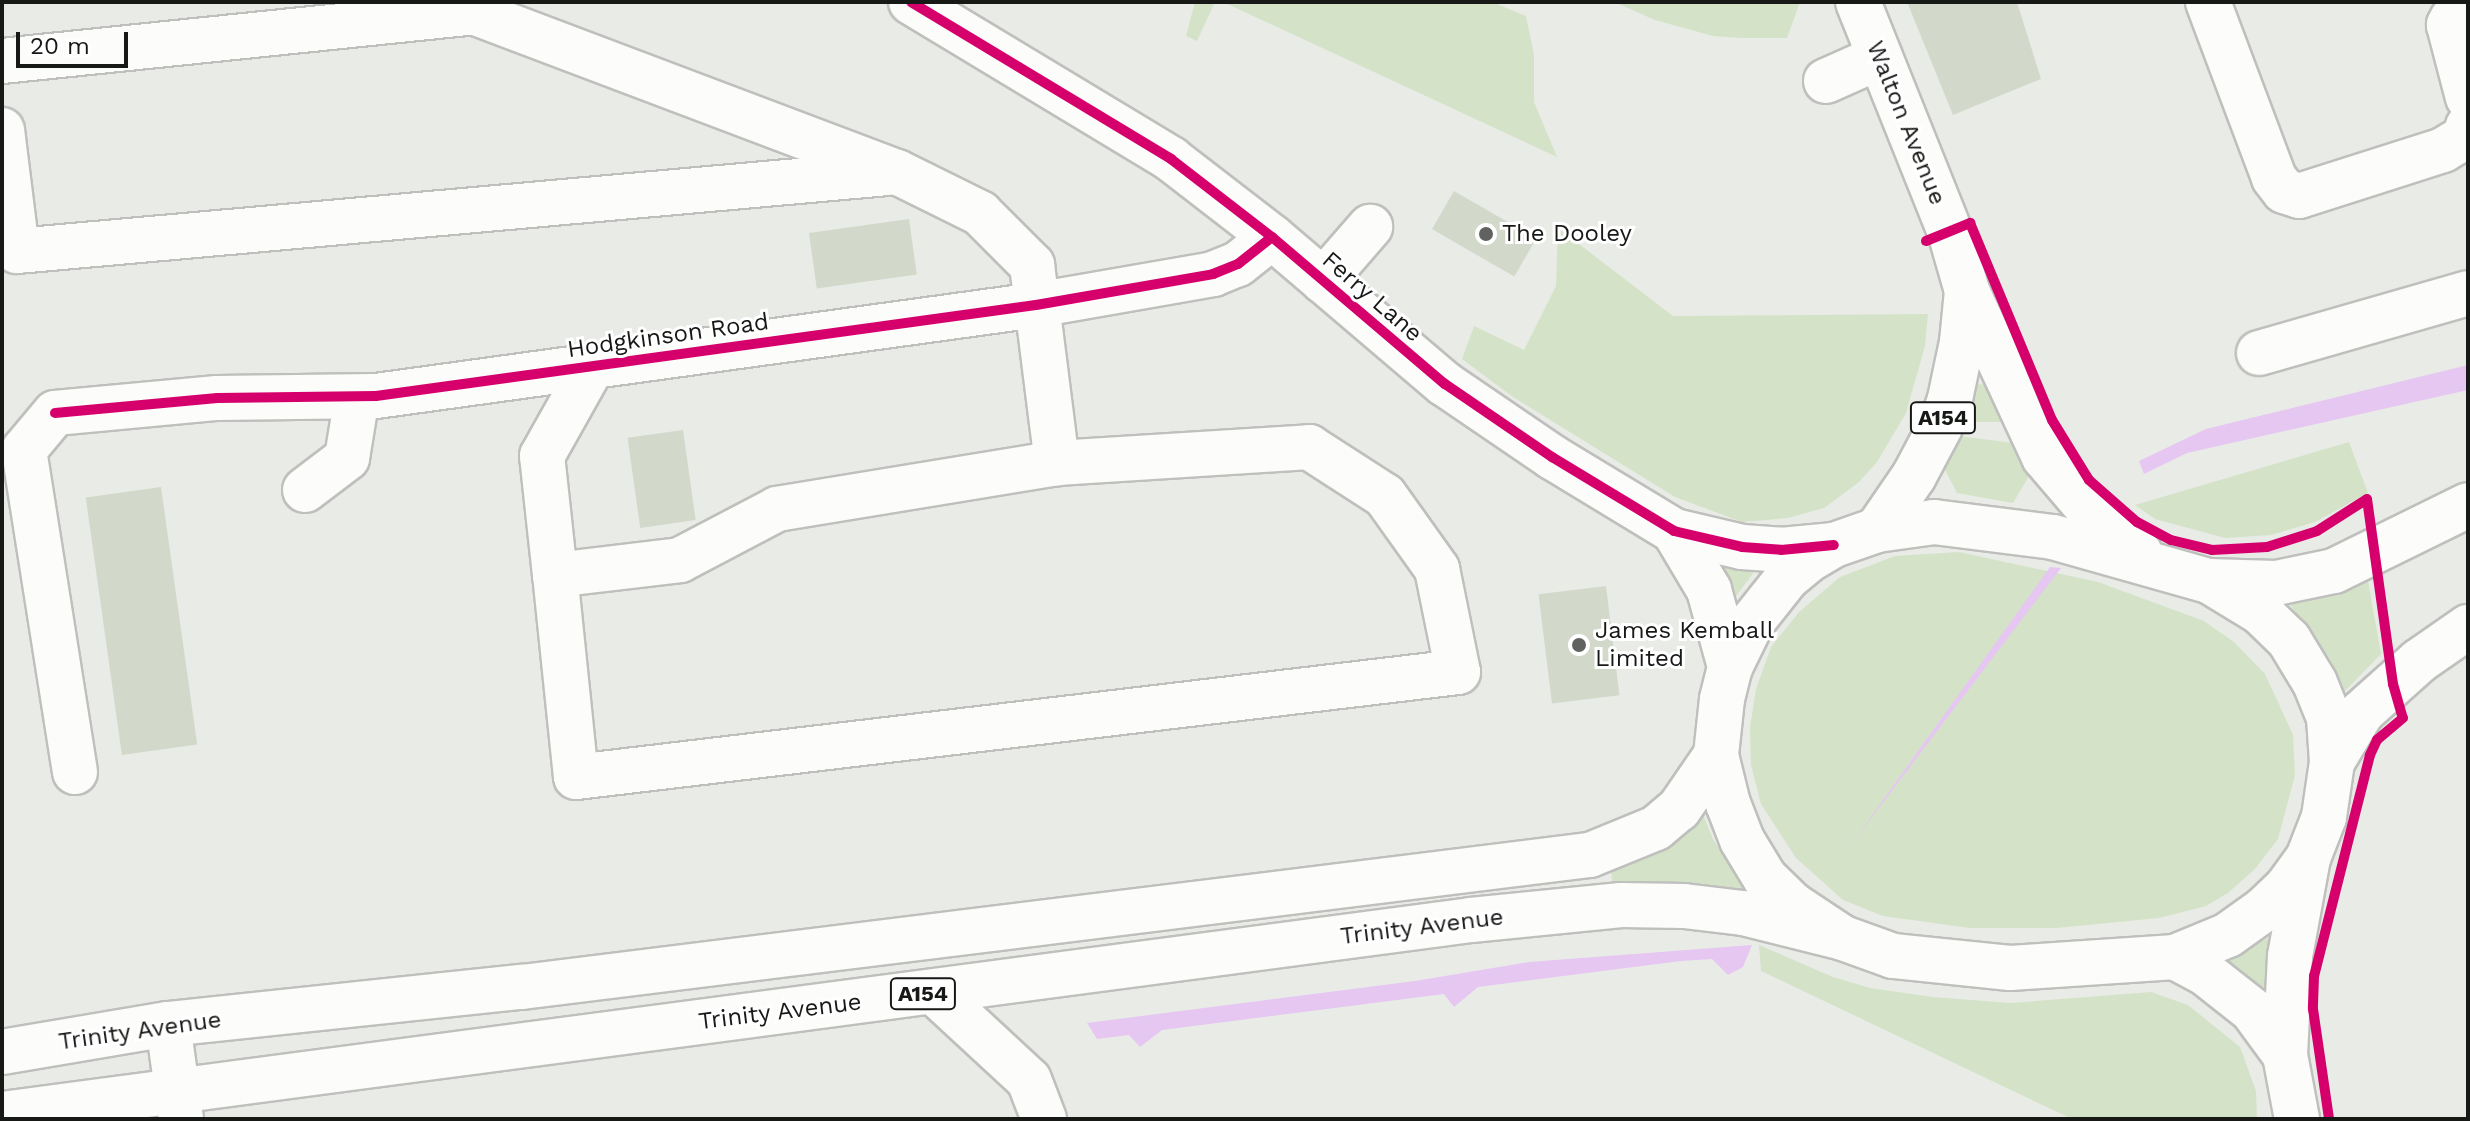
<!DOCTYPE html>
<html>
<head>
<meta charset="utf-8">
<style>
	body { margin:0 }
	#map { position:relative; width:2470px; height:1121px; overflow:hidden; background:#e9ebe7; font-family:"Work Sans",sans-serif }
	div>[style] { position:absolute }
	[style*='--x'] { left:calc(var(--x)*1px); top:calc(var(--y)*1px); width:calc(var(--w)*1px); rotate:calc(var(--a)*1deg) }
	.green>* { inset:0; background:#d4e3c7 }
	.water>* { inset:0; background:#e6c7f2 }
	.building>* { inset:0; background:#d2d9ca; transform-origin:0 0 }
	.roads { filter:drop-shadow(2px 0 #bfc0bd) drop-shadow(-2px 0 #bfc0bd) drop-shadow(0 2px #bfc0bd) drop-shadow(0 -2px #bfc0bd) }
	.minor>* { height:44px; margin:-22px; padding:0 22px; transform-origin:22px; border-radius:22px; background:#fcfcfb }
	.major>* { height:44px; margin:-22px; padding:0 22px; transform-origin:22px; border-radius:22px; background:#fcfcfb }
	.cycleway>* { height:10px; margin:-5px; padding:0 5px; transform-origin:5px; border-radius:5px; background:#d6006c }
	.dots>* { width:22px; height:22px; translate:-50% -50%; box-sizing:border-box; border:4px solid #fff; border-radius:50% }
	span { translate:-50% -50%; white-space:nowrap; text-align:center; line-height:1.15; -webkit-text-stroke:6px #fff; paint-order:stroke }
	.shield-label span { padding:2px 6px; background:#fff; border:2px solid; border-radius:6px; -webkit-text-stroke-width:0 }
	.shield-label { font-size:22px; color:#171916; font-weight:700 }
	.street-label { font-size:24px; color:#171916 }
	.poi-label { font-size:24px; color:#171916 }
	.left { translate:0 -50%; text-align:left }
	.frame { position:absolute; inset:0; border:4px solid #171916; pointer-events:none }
	.scale { position:absolute; left:16px; top:32px; width:112px; height:36px; box-sizing:border-box; border:4px solid #171916; border-top:0; padding-left:10px; font-size:24px; line-height:28px; white-space:nowrap; color:#171916; -webkit-text-stroke:6px #fff; paint-order:stroke }
</style>
</head>
<body>
<div id="map">
	<div class="green">
		<div style="clip-path:polygon(1195px 2px,1215px 2px,1197px 41px,1186px 36px)"></div>
		<div style="clip-path:polygon(1223px 2px,1492px 2px,1526px 16px,1534px 55px,1534px 102px,1557px 157px)"></div>
		<div style="clip-path:polygon(1614px 2px,1800px 2px,1787px 38px,1742px 38px,1713px 36px,1655px 20px)"></div>
		<div style="clip-path:polygon(1558px 228px,1673px 316px,1928px 314px,1925px 346px,1906px 413px,1877px 462px,1859px 482px,1824px 508px,1788px 518px,1742px 522px,1675px 497px,1513px 397px,1462px 359px,1474px 326px,1524px 350px,1556px 286px)"></div>
		<div style="clip-path:polygon(1973px 383px,1987px 385px,2002px 422px,1971px 422px,1964px 416px)"></div>
		<div style="clip-path:polygon(1958px 436px,2014px 443px,2029px 476px,2013px 503px,1957px 493px,1943px 466px)"></div>
		<div style="clip-path:polygon(2349px 442px,2368px 493px,2315px 522px,2271px 535px,2225px 538px,2155px 519px,2135px 505px)"></div>
		<div style="clip-path:polygon(1959px 552px,2098px 582px,2204px 621px,2234px 642px,2265px 674px,2293px 735px,2295px 775px,2278px 839px,2255px 869px,2228px 893px,2206px 906px,2159px 918px,2056px 928px,1970px 928px,1883px 916px,1843px 900px,1796px 858px,1761px 804px,1751px 765px,1750px 728px,1756px 689px,1771px 647px,1799px 612px,1840px 577px,1895px 556px)"></div>
		<div style="clip-path:polygon(1713px 563px,1757px 568px,1731px 603px)"></div>
		<div style="clip-path:polygon(2366px 570px,2381px 654px,2344px 692px,2330px 659px,2289px 603px)"></div>
		<div style="clip-path:polygon(1702px 812px,1713px 839px,1745px 890px,1688px 883px,1612px 882px,1611px 866px)"></div>
		<div style="clip-path:polygon(2274px 935px,2269px 986px,2257px 989px,2224px 962px)"></div>
		<div style="clip-path:polygon(1759px 945px,1833px 977px,1870px 988px,1933px 997px,2010px 1003px,2151px 992px,2188px 1005px,2240px 1047px,2256px 1091px,2257px 1119px,2072px 1119px,1761px 971px)"></div>
	</div>
	<div class="water">
		<div style="clip-path:polygon(2468px 365px,2468px 390px,2187px 453px,2144px 474px,2139px 461px,2206px 429px)"></div>
		<div style="clip-path:polygon(2050px 567px,2061px 568px,1850px 846px)"></div>
		<div style="clip-path:polygon(1752px 945px,1743px 967px,1728px 975px,1712px 959px,1681px 961px,1478px 987px,1454px 1007px,1444px 994px,1162px 1030px,1140px 1047px,1129px 1035px,1097px 1039px,1087px 1023px,1415px 981px,1529px 962px)"></div>
	</div>
	<div class="building">
		<div style="clip-path:polygon(1907px 2px,2017px 2px,2041px 79px,1953px 115px)"></div>
		<div style="left:1454px;top:191px;width:95px;height:44px;rotate:30deg"></div>
		<div style="left:909px;top:219px;width:56px;height:101px;rotate:82deg"></div>
		<div style="left:683px;top:430px;width:91px;height:56px;rotate:82deg"></div>
		<div style="left:161px;top:487px;width:260px;height:76px;rotate:82deg"></div>
		<div style="left:1606px;top:586px;width:110px;height:68px;rotate:83deg"></div>
	</div>
	<div class="roads">
		<div class="minor">
			<div style="--x:911;--y:2;--w:304;--a:31.1"></div>
			<div style="--x:1171;--y:159;--w:128;--a:37.7"></div>
			<div style="--x:1272;--y:237;--w:227;--a:40.4"></div>
			<div style="--x:1445;--y:384;--w:130;--a:34.3"></div>
			<div style="--x:1552;--y:457;--w:143;--a:31.2"></div>
			<div style="--x:1674;--y:531;--w:70;--a:13.2"></div>
			<div style="--x:1742;--y:547;--w:39;--a:4"></div>
			<div style="--x:1781;--y:550;--w:53;--a:-5.4"></div>
			<div style="--x:2208;--y:2;--w:188;--a:69.4"></div>
			<div style="--x:2274;--y:178;--w:16;--a:52"></div>
			<div style="--x:2284;--y:191;--w:16;--a:18"></div>
			<div style="--x:2299;--y:196;--w:151;--a:-17.7"></div>
			<div style="--x:2443;--y:150;--w:26;--a:-31"></div>
			<div style="--x:2465;--y:137;--w:11;--a:-75"></div>
			<div style="--x:2468;--y:13;--w:17;--a:159"></div>
			<div style="--x:2452;--y:19;--w:7;--a:117"></div>
			<div style="--x:2449;--y:25;--w:75;--a:75.4"></div>
			<div style="--x:2;--y:61;--w:474;--a:-5.9"></div>
			<div style="--x:473;--y:12;--w:453;--a:20.7"></div>
			<div style="--x:897;--y:172;--w:93;--a:26.3"></div>
			<div style="--x:980;--y:213;--w:74;--a:45"></div>
			<div style="--x:1032;--y:265;--w:200;--a:82.8"></div>
			<div style="--x:1826;--y:81;--w:59;--a:-24"></div>
			<div style="--x:2;--y:130;--w:122;--a:82.9"></div>
			<div style="--x:17;--y:251;--w:873;--a:-5.12"></div>
			<div style="--x:1323;--y:281;--w:72;--a:-49"></div>
			<div style="--x:2259;--y:353;--w:217;--a:-16"></div>
			<div style="--x:305;--y:490;--w:53;--a:-37.3"></div>
			<div style="--x:347;--y:458;--w:62;--a:-80.7"></div>
			<div style="--x:1674;--y:531;--w:69;--a:59.3"></div>
			<div style="--x:1709;--y:590;--w:80;--a:74.7"></div>
			<div style="--x:555;--y:575;--w:126;--a:-6.8"></div>
			<div style="--x:680;--y:560;--w:110;--a:-27.7"></div>
			<div style="--x:777;--y:509;--w:284;--a:-9.3"></div>
			<div style="--x:1057;--y:463;--w:253;--a:-3.6"></div>
			<div style="--x:1309;--y:447;--w:90;--a:32.8"></div>
			<div style="--x:1385;--y:496;--w:90;--a:54.5"></div>
			<div style="--x:1437;--y:569;--w:105;--a:78.5"></div>
			<div style="--x:1458;--y:672;--w:888;--a:173.21"></div>
			<div style="--x:576;--y:777;--w:203;--a:-95.9"></div>
			<div style="--x:555;--y:575;--w:120;--a:-96.2"></div>
			<div style="--x:542;--y:456;--w:102;--a:-60.7"></div>
			<div style="--x:2209;--y:581;--w:67;--a:1.7"></div>
			<div style="--x:2276;--y:583;--w:59;--a:-11.7"></div>
			<div style="--x:2334;--y:571;--w:149;--a:-26.2"></div>
			<div style="--x:2332;--y:762;--w:58;--a:-59"></div>
			<div style="--x:2362;--y:712;--w:76;--a:-41.8"></div>
			<div style="--x:2419;--y:661;--w:60;--a:-34.8"></div>
			<div style="--x:75;--y:772;--w:326;--a:-99"></div>
			<div style="--x:24;--y:450;--w:48;--a:-50"></div>
			<div style="--x:55;--y:413;--w:163;--a:-5.3"></div>
			<div style="--x:217;--y:398;--w:159;--a:-0.7"></div>
			<div style="--x:376;--y:396;--w:666;--a:-7.85"></div>
			<div style="--x:1036;--y:305;--w:180;--a:-9.9"></div>
			<div style="--x:1213;--y:274;--w:27;--a:-22"></div>
			<div style="--x:1238;--y:264;--w:43;--a:-38.5"></div>
			<div style="--x:2175;--y:957;--w:34;--a:28"></div>
			<div style="--x:2205;--y:973;--w:60;--a:38.2"></div>
			<div style="--x:2252;--y:1010;--w:56;--a:53.7"></div>
			<div style="--x:934;--y:992;--w:129;--a:42.8"></div>
			<div style="--x:1029;--y:1080;--w:42;--a:69"></div>
			<div style="--x:168;--y:1024;--w:96;--a:82.2"></div>
			<div style="--x:2297;--y:1119;--w:65;--a:-100.6"></div>
			<div style="--x:2285;--y:1055;--w:99;--a:-87.1"></div>
			<div style="--x:2290;--y:956;--w:100;--a:-79.6"></div>
		</div>
		<div class="major">
			<div style="--x:1858;--y:2;--w:248;--a:68.2"></div>
			<div style="--x:1950;--y:232;--w:61;--a:73.9"></div>
			<div style="--x:1967;--y:291;--w:183;--a:65.1"></div>
			<div style="--x:2044;--y:457;--w:89;--a:49.5"></div>
			<div style="--x:2102;--y:525;--w:47;--a:36.4"></div>
			<div style="--x:1934;--y:522;--w:120;--a:7.2"></div>
			<div style="--x:2053;--y:537;--w:162;--a:15.8"></div>
			<div style="--x:2209;--y:581;--w:60;--a:31.3"></div>
			<div style="--x:2260;--y:612;--w:40;--a:44"></div>
			<div style="--x:2289;--y:640;--w:50;--a:58.8"></div>
			<div style="--x:2315;--y:683;--w:38;--a:68"></div>
			<div style="--x:2329;--y:718;--w:44;--a:86.1"></div>
			<div style="--x:2332;--y:762;--w:56;--a:98.3"></div>
			<div style="--x:2324;--y:817;--w:44;--a:111.3"></div>
			<div style="--x:2308;--y:858;--w:36;--a:126"></div>
			<div style="--x:2287;--y:887;--w:33;--a:136"></div>
			<div style="--x:2263;--y:910;--w:43;--a:144.5"></div>
			<div style="--x:2228;--y:935;--w:57;--a:157.5"></div>
			<div style="--x:2175;--y:957;--w:165;--a:176.2"></div>
			<div style="--x:2010;--y:968;--w:118;--a:-174.1"></div>
			<div style="--x:1893;--y:956;--w:53;--a:-160.2"></div>
			<div style="--x:1843;--y:938;--w:60;--a:-146.6"></div>
			<div style="--x:1793;--y:905;--w:39;--a:-136"></div>
			<div style="--x:1765;--y:878;--w:44;--a:-121.2"></div>
			<div style="--x:1742;--y:840;--w:39;--a:-111"></div>
			<div style="--x:1728;--y:804;--w:50;--a:-103.8"></div>
			<div style="--x:1716;--y:755;--w:56;--a:-83.9"></div>
			<div style="--x:1722;--y:699;--w:33;--a:-76"></div>
			<div style="--x:1730;--y:667;--w:50;--a:-63.9"></div>
			<div style="--x:1752;--y:622;--w:56;--a:-51.5"></div>
			<div style="--x:1787;--y:578;--w:26;--a:-40"></div>
			<div style="--x:1807;--y:561;--w:31;--a:-31"></div>
			<div style="--x:1834;--y:545;--w:46;--a:-19.2"></div>
			<div style="--x:1877;--y:530;--w:58;--a:-8"></div>
			<div style="--x:1877;--y:530;--w:65;--a:-55.6"></div>
			<div style="--x:1914;--y:476;--w:55;--a:-62"></div>
			<div style="--x:1940;--y:427;--w:30;--a:-70"></div>
			<div style="--x:1950;--y:399;--w:58;--a:-78.1"></div>
			<div style="--x:1962;--y:342;--w:51;--a:-84.4"></div>
			<div style="--x:2;--y:1052;--w:168;--a:-9.6"></div>
			<div style="--x:168;--y:1024;--w:356;--a:-6"></div>
			<div style="--x:522;--y:987;--w:1076;--a:-7.05"></div>
			<div style="--x:1590;--y:855;--w:71;--a:-22.2"></div>
			<div style="--x:1656;--y:828;--w:30;--a:-40"></div>
			<div style="--x:1679;--y:809;--w:65;--a:-55.6"></div>
			<div style="--x:2;--y:1114;--w:1482;--a:-7.52"></div>
			<div style="--x:1471;--y:920;--w:151;--a:-5.7"></div>
			<div style="--x:1621;--y:905;--w:63;--a:0.9"></div>
			<div style="--x:1684;--y:906;--w:59;--a:6.8"></div>
			<div style="--x:1743;--y:913;--w:103;--a:14"></div>
		</div>
	</div>
	<div class="cycleway">
		<div style="--x:911;--y:2;--w:304;--a:31.1"></div>
		<div style="--x:1171;--y:159;--w:128;--a:37.7"></div>
		<div style="--x:1272;--y:237;--w:227;--a:40.4"></div>
		<div style="--x:1445;--y:384;--w:130;--a:34.3"></div>
		<div style="--x:1552;--y:457;--w:143;--a:31.2"></div>
		<div style="--x:1674;--y:531;--w:70;--a:13.2"></div>
		<div style="--x:1742;--y:547;--w:39;--a:4"></div>
		<div style="--x:1781;--y:550;--w:53;--a:-5.4"></div>
		<div style="--x:1926;--y:241;--w:48;--a:-22.2"></div>
		<div style="--x:1970;--y:223;--w:213;--a:67.4"></div>
		<div style="--x:2052;--y:420;--w:70;--a:58.3"></div>
		<div style="--x:2089;--y:480;--w:64;--a:41.2"></div>
		<div style="--x:2137;--y:522;--w:38;--a:28"></div>
		<div style="--x:2171;--y:540;--w:42;--a:13.7"></div>
		<div style="--x:2212;--y:550;--w:55;--a:-3.1"></div>
		<div style="--x:2267;--y:547;--w:52;--a:-17.7"></div>
		<div style="--x:2317;--y:531;--w:59;--a:-32.6"></div>
		<div style="--x:2367;--y:499;--w:187;--a:82"></div>
		<div style="--x:2393;--y:684;--w:35;--a:74"></div>
		<div style="--x:2403;--y:718;--w:34;--a:140"></div>
		<div style="--x:2377;--y:740;--w:17;--a:115"></div>
		<div style="--x:2370;--y:755;--w:228;--a:104.2"></div>
		<div style="--x:2314;--y:976;--w:33;--a:92"></div>
		<div style="--x:2313;--y:1009;--w:111;--a:81.7"></div>
		<div style="--x:55;--y:413;--w:163;--a:-5.3"></div>
		<div style="--x:217;--y:398;--w:159;--a:-0.7"></div>
		<div style="--x:376;--y:396;--w:666;--a:-7.85"></div>
		<div style="--x:1036;--y:305;--w:180;--a:-9.9"></div>
		<div style="--x:1213;--y:274;--w:27;--a:-22"></div>
		<div style="--x:1238;--y:264;--w:43;--a:-38.5"></div>
	</div>
	<div class="dots">
		<div style="left:1486px;top:234px;background:#60625f"></div>
		<div style="left:1579px;top:645px;background:#60625f"></div>
	</div>
	<div class="shield-label">
		<span style="left:1943px;top:418px">A154</span>
		<span style="left:923px;top:994px">A154</span>
	</div>
	<div class="street-label">
		<span style="left:1906px;top:123px;rotate:68deg">Walton Avenue</span>
		<span style="left:1372px;top:297px;rotate:41deg">Ferry Lane</span>
		<span style="left:668px;top:336px;rotate:-8deg">Hodgkinson Road</span>
		<span style="left:1422px;top:927px;rotate:-7deg">Trinity Avenue</span>
		<span style="left:780px;top:1012px;rotate:-7deg">Trinity Avenue</span>
		<span style="left:140px;top:1031px;rotate:-8deg">Trinity Avenue</span>
	</div>
	<div class="poi-label">
		<span class="left" style="left:1502px;top:234px">The Dooley</span>
		<span class="left" style="left:1595px;top:645px">James Kemball<br>Limited</span>
	</div>
	<div class="frame"></div>
	<div class="scale">20 m</div>
</div>
</body>
</html>
